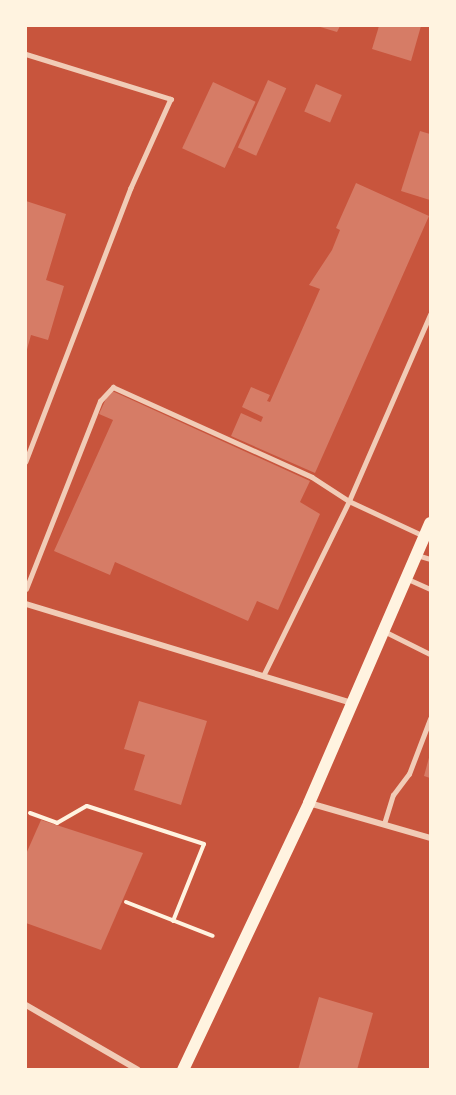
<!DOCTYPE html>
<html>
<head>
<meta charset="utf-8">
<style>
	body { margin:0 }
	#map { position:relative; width:456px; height:1095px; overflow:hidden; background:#c8553d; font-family:Commissioner,sans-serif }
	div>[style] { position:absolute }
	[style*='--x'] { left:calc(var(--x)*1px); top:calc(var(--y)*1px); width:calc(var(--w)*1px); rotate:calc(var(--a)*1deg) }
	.building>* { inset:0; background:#d67c66; transform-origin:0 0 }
	.path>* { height:4px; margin:-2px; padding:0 2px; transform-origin:2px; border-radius:2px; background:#fff3e0 }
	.service>* { height:4.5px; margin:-2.25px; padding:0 2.25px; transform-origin:2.25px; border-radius:2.25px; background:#f1ccb7 }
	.minor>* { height:6px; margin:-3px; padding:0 3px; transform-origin:3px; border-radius:3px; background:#f1ccb7 }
	.secondary>* { height:12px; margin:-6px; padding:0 6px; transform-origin:6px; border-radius:6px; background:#fff3e0 }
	span { translate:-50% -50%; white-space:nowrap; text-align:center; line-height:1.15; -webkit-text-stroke:6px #fff3e0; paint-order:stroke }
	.frame { position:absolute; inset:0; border:27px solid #fff3e0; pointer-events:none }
</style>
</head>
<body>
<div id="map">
	<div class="building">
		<div style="clip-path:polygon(317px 26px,340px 26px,337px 32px)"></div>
		<div style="clip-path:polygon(379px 26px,421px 26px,411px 61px,372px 49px)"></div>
		<div style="left:268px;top:80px;width:20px;height:74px;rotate:24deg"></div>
		<div style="left:213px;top:82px;width:47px;height:73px;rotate:25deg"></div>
		<div style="left:316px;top:84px;width:28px;height:30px;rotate:23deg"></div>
		<div style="clip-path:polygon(420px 131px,430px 134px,430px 200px,401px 191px)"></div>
		<div style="clip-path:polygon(356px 183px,429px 216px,315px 473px,231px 436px,241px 413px,261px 422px,263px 417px,242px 407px,251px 387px,270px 395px,267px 401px,270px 402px,320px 289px,309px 285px,332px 250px,340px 230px,336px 228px)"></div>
		<div style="clip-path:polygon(26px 201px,66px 214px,46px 280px,64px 286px,48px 340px,31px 335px,26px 353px)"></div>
		<div style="clip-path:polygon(110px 390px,310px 481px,300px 502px,320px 514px,278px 610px,257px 601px,248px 621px,115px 562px,110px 575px,54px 551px,113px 420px,99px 414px)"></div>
		<div style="clip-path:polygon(139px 701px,207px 721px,181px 805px,134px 790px,145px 755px,124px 749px)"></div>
		<div style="clip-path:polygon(430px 754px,430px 778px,424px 776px)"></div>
		<div style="clip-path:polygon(41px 820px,143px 853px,101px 950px,26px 923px,26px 854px)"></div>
		<div style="clip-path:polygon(319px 997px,373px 1013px,357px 1070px,298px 1070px)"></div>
	</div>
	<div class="path">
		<div style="--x:30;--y:813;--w:29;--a:20"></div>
		<div style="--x:57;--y:823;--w:34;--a:-30"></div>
		<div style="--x:87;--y:806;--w:123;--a:18"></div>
		<div style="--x:204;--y:844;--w:83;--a:111.9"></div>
		<div style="--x:126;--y:902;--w:93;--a:21.3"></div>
	</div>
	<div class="service">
		<div style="--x:26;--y:54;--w:152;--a:17.2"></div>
		<div style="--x:171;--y:99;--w:98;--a:114.2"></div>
		<div style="--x:131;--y:188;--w:293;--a:111"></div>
		<div style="--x:417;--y:555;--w:14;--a:17"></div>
		<div style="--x:408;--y:579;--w:24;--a:24"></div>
		<div style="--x:26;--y:589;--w:202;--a:-68.5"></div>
		<div style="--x:100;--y:401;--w:19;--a:-47"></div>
		<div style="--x:113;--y:387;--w:218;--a:24.3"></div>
		<div style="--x:312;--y:477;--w:44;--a:33"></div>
		<div style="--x:349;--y:501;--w:83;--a:25"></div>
		<div style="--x:384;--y:631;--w:51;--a:26.6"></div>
		<div style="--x:263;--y:676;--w:195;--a:-63.8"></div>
		<div style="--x:349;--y:501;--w:203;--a:-66.5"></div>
		<div style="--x:384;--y:824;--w:30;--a:-73"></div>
		<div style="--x:393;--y:795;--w:26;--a:-53"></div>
		<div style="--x:409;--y:774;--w:59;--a:-69.1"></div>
	</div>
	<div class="minor">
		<div style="--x:26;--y:604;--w:341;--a:16.9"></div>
		<div style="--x:309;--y:803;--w:126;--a:16.1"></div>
		<div style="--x:26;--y:1005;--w:129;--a:30.1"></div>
	</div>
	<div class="secondary">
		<div style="--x:183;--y:1070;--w:295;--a:-64.7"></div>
		<div style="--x:309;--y:803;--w:305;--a:-66.6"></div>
	</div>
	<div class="frame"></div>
</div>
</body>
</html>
